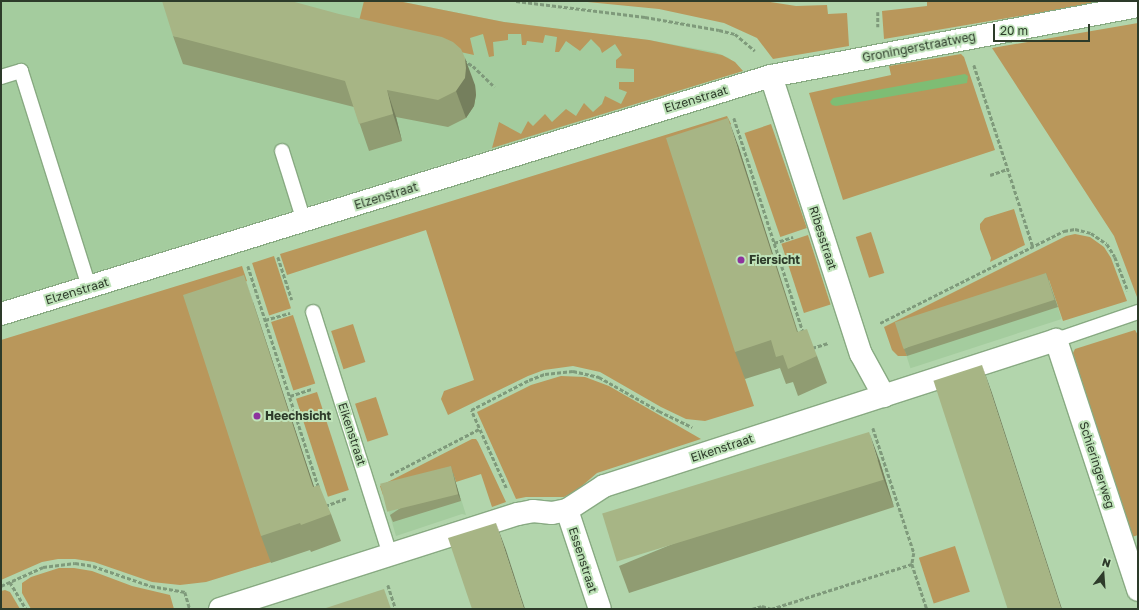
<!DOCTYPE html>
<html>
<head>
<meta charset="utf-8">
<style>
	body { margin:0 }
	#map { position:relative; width:1139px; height:610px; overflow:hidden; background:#b2d5ac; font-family:"Golos Text",sans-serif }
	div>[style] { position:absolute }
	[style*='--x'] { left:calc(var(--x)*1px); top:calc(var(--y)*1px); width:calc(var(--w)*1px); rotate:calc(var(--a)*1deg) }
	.built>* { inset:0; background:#a4cc9e; transform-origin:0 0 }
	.green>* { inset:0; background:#b9975b; transform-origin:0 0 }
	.water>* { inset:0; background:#7ebd74 }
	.path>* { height:2.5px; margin-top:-1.25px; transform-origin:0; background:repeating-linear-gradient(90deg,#7f9a7b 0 4px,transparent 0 6px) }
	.roads { filter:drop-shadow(1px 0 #88aa82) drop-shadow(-1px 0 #88aa82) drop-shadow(0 1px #88aa82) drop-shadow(0 -1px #88aa82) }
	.lane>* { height:14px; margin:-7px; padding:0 7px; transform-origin:7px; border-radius:7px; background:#fff }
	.street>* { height:22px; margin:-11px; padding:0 11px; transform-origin:11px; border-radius:11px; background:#fff }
	.wall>* { inset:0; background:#909c72 }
	.shaded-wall>* { inset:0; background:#757f5d }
	.building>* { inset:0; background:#a7b585; transform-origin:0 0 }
	.dots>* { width:11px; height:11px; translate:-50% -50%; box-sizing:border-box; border:2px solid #bfe3b9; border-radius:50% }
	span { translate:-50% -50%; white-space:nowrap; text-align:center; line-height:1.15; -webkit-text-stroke:4px #bfe3b9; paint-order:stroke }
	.street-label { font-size:12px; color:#2d3b2a }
	.poi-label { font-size:12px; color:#2d3b2a; font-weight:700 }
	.left { translate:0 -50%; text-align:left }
	.frame { position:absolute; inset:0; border:2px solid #2d3b2a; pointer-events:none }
	.north { position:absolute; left:1083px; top:554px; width:40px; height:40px; -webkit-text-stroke:3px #bfe3b9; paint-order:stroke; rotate:17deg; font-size:11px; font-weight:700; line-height:16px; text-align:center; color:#2d3b2a }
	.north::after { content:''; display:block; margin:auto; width:14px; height:18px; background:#2d3b2a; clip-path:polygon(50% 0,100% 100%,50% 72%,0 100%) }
	.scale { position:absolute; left:993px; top:24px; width:97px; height:18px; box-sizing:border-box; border:2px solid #2d3b2a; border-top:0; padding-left:5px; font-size:12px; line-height:14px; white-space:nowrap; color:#2d3b2a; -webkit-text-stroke:3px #bfe3b9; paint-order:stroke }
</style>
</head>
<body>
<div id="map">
	<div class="built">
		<div style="clip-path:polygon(1px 1px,398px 1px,504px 22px,649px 40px,715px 52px,729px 58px,743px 71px,1px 301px)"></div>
		<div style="left:1049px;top:280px;width:41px;height:159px;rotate:72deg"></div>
		<div style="clip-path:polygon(453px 473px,466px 515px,462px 514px,396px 536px,384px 495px)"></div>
	</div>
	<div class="green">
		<div style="clip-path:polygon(364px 1px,398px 1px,504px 22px,649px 40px,722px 55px,735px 62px,743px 71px,492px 148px,499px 122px,521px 134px,528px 121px,533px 126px,545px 114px,552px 122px,566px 109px,576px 116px,584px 103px,593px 112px,602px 104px,605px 96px,621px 104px,627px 92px,619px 89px,619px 82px,634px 82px,634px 69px,616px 68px,616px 60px,622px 55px,615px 44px,602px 53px,600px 48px,591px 39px,580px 51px,566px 41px,559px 52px,555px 52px,557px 37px,545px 35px,543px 43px,527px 41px,526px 45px,522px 45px,521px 34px,508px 34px,508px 40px,493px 42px,494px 56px,489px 57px,483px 34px,470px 38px,474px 55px,357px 29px)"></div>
		<div style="clip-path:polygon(577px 1px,764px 1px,796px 6px,827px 5px,828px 14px,847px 13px,849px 46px,773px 59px,757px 38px,724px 23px,659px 9px)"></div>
		<div style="clip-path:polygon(927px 1px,1109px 1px,884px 39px,882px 11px,927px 6px)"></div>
		<div style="clip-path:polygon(1138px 23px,1138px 297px,1137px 297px,1114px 236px,992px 48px)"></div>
		<div style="clip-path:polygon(961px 54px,964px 57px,995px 150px,843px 200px,809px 93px,891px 75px,889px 66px)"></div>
		<div style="clip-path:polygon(727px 116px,731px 124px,718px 129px,745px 379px,754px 406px,705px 421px,686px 419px,661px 407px,600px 372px,573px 366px,544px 370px,528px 376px,448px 415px,441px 399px,444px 391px,474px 380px,426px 230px,287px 275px,280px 254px)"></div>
		<div style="left:771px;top:124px;width:110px;height:28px;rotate:71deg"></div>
		<div style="clip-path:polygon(1014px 209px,1025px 245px,990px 262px,991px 258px,980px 229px,980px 224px,985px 218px)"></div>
		<div style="left:871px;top:232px;width:43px;height:16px;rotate:72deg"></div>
		<div style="clip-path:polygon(1075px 234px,1090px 237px,1104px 247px,1111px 258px,1127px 301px,1063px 321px,1049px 280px,898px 330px,907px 356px,898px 356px,892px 350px,884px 327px,1066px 236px)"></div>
		<div style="left:808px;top:235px;width:73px;height:28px;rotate:72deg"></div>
		<div style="left:274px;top:256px;width:55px;height:23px;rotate:72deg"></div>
		<div style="clip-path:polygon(242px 266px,247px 281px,234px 286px,271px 562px,206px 582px,180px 585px,152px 582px,94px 562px,75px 559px,58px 559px,42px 562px,1px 580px,1px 340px)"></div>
		<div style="left:293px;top:315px;width:72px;height:23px;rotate:72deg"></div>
		<div style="left:353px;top:324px;width:40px;height:23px;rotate:72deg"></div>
		<div style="clip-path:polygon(1135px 330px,1138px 335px,1138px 535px,1132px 537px,1073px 353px,1075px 349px)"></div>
		<div style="clip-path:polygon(561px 376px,585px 377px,609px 386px,701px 439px,597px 473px,576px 491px,564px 497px,526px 497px,516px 499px,477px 412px,531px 385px)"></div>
		<div style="left:317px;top:392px;width:103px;height:22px;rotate:72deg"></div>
		<div style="left:376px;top:397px;width:40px;height:22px;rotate:72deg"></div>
		<div style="clip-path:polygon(472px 439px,476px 439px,478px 442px,506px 502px,492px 507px,481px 474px,456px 482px,453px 473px,383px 495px,380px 486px)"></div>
		<div style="left:955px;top:546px;width:48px;height:38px;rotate:72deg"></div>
		<div style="clip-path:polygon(59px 568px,74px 568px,92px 571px,132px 586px,170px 595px,174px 609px,31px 609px,22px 593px,22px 583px,31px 577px)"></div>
		<div style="clip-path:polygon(5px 590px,10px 592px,20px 609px,1px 609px,1px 591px)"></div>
	</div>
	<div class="water">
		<div style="clip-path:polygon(965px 74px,968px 76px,967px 83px,836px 106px,832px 105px,830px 102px,833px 98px)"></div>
	</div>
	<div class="path">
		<div style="--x:516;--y:1;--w:130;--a:7.1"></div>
		<div style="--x:645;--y:17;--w:75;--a:10"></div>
		<div style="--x:719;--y:30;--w:16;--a:14"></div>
		<div style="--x:735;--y:34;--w:26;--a:40"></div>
		<div style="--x:878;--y:12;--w:15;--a:90"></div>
		<div style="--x:463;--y:60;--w:12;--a:31"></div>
		<div style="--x:473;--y:66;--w:30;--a:44"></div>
		<div style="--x:974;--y:65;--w:191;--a:72"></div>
		<div style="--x:734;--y:118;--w:225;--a:72.1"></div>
		<div style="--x:990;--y:175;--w:18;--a:-19"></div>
		<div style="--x:774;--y:243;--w:20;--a:-18"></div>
		<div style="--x:278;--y:257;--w:45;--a:72"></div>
		<div style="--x:248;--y:266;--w:233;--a:72.3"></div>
		<div style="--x:265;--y:320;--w:26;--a:-16"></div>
		<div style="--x:880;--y:323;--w:206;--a:-26.6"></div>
		<div style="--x:1064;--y:231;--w:11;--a:-10"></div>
		<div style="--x:1075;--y:229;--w:16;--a:14"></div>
		<div style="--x:1091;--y:233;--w:19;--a:35"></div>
		<div style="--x:1107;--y:244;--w:15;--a:58"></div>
		<div style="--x:1115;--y:257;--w:36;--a:69"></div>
		<div style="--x:812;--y:348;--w:17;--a:-17"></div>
		<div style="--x:290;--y:396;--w:23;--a:-18"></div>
		<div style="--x:873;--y:428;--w:132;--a:71.8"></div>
		<div style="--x:914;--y:553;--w:11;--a:100"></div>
		<div style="--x:912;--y:564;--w:47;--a:71.6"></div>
		<div style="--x:390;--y:475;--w:100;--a:-27.3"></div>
		<div style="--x:506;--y:488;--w:85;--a:-114.2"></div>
		<div style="--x:471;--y:410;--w:65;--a:-27.3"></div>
		<div style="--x:529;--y:380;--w:17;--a:-21"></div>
		<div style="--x:545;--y:374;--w:28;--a:-6"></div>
		<div style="--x:573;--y:371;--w:27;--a:13"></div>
		<div style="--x:599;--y:377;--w:69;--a:29.5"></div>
		<div style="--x:659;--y:411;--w:37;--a:26"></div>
		<div style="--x:325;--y:506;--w:23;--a:-20"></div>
		<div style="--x:10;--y:582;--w:31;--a:59"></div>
		<div style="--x:388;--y:585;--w:25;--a:72"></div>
		<div style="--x:1;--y:586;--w:46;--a:-24.3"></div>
		<div style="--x:43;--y:567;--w:32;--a:-7"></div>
		<div style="--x:75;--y:563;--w:18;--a:9"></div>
		<div style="--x:93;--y:566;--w:61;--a:19"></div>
		<div style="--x:151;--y:586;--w:35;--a:10"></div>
		<div style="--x:185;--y:592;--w:18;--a:74"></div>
		<div style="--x:752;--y:609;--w:10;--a:-17"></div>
		<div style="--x:762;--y:606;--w:9;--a:18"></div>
		<div style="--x:771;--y:609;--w:148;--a:-17.7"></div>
	</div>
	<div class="roads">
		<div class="lane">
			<div style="--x:1;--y:77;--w:21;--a:-17"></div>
			<div style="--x:21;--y:71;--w:226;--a:72.5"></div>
			<div style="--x:282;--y:151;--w:73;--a:72.6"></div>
			<div style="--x:313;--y:312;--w:255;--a:72.4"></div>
			<div style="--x:1056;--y:340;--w:87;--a:-18.9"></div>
		</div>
		<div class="street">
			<div style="--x:771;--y:76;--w:292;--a:72.1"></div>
			<div style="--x:861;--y:354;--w:48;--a:61.3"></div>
			<div style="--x:1;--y:314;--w:806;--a:-17.18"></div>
			<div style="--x:771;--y:76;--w:374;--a:-10.8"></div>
			<div style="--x:567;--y:510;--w:104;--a:71.6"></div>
			<div style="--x:220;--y:609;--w:313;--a:-17.7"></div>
			<div style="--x:518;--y:514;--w:15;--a:-11"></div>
			<div style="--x:533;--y:511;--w:19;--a:6"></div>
			<div style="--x:552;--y:513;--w:15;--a:-11"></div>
			<div style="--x:567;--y:510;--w:44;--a:-33"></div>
			<div style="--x:604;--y:486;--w:475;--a:-17.9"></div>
			<div style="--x:1056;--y:340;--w:263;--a:71.8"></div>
		</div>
	</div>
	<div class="wall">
		<div style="clip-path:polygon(173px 36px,475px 85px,476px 95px,474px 106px,466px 118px,448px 127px,396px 117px,402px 141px,369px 151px,354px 107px,183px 64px)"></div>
		<div style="clip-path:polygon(738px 145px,798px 332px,817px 356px,827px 383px,798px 396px,793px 382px,786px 384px,780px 368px,745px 379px,735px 352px)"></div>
		<div style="clip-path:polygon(1046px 273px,1058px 307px,907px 356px,904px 349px)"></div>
		<div style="clip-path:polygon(253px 302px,314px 487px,331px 514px,341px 541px,311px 552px,310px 550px,271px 563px,261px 536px)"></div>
		<div style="clip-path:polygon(879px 459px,894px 507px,629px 593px,619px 566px)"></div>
		<div style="clip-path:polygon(453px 473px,461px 501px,393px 522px,390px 515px)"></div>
	</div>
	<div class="shaded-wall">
		<div style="clip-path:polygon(465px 58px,475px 85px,476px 95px,474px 106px,466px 118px,456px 91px)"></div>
		<div style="clip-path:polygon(387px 90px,396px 117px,402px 141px,393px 114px)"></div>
		<div style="clip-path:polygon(728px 118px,738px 145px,806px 359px,797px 332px)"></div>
		<div style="clip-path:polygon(244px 275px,253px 302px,323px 514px,313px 487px)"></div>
		<div style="clip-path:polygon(982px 365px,992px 393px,1062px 609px,1061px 609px)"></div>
		<div style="clip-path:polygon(869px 432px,879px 459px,894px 507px,884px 480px)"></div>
		<div style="clip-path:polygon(451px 466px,461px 501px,458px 494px)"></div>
		<div style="clip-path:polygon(496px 523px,506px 550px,525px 609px,524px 609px)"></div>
	</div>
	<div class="building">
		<div style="clip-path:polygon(162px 1px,291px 1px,339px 14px,442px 37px,453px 42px,461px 49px,465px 58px,466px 68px,465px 78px,456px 91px,438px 100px,387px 90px,393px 114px,359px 124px,345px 81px,173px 36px)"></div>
		<div style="clip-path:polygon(728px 118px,797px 332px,807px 329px,817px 356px,788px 369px,783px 355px,776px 357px,771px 340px,735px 352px,666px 138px)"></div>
		<div style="left:1046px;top:273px;width:28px;height:159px;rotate:72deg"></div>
		<div style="clip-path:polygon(244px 275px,313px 487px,319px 485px,331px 514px,301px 525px,300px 523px,261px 536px,183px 295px)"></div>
		<div style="left:982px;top:365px;width:256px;height:51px;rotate:72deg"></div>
		<div style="left:869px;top:432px;width:50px;height:279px;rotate:73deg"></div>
		<div style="left:451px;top:466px;width:29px;height:73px;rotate:76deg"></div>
		<div style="clip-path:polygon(496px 523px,524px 609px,472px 609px,448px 538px)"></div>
		<div style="clip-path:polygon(384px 589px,391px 609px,323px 609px)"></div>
	</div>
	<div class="dots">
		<div style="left:741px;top:260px;background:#8d339e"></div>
		<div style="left:257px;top:416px;background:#8d339e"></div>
	</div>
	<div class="street-label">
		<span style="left:919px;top:47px;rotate:-11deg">Groningerstraatweg</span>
		<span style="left:696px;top:99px;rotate:-17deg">Elzenstraat</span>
		<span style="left:386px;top:196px;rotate:-17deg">Elzenstraat</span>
		<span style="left:823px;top:238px;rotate:72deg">Ribesstraat</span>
		<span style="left:77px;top:291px;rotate:-17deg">Elzenstraat</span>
		<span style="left:352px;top:434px;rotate:72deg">Eikenstraat</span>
		<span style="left:722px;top:448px;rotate:-18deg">Eikenstraat</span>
		<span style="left:1097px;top:465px;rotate:72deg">Schieringerweg</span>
		<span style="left:583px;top:560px;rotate:72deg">Essenstraat</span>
	</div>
	<div class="poi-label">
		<span class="left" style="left:749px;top:260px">Fiersicht</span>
		<span class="left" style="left:265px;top:416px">Heechsicht</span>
	</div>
	<div class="frame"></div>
	<div class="north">N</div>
	<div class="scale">20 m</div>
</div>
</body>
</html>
